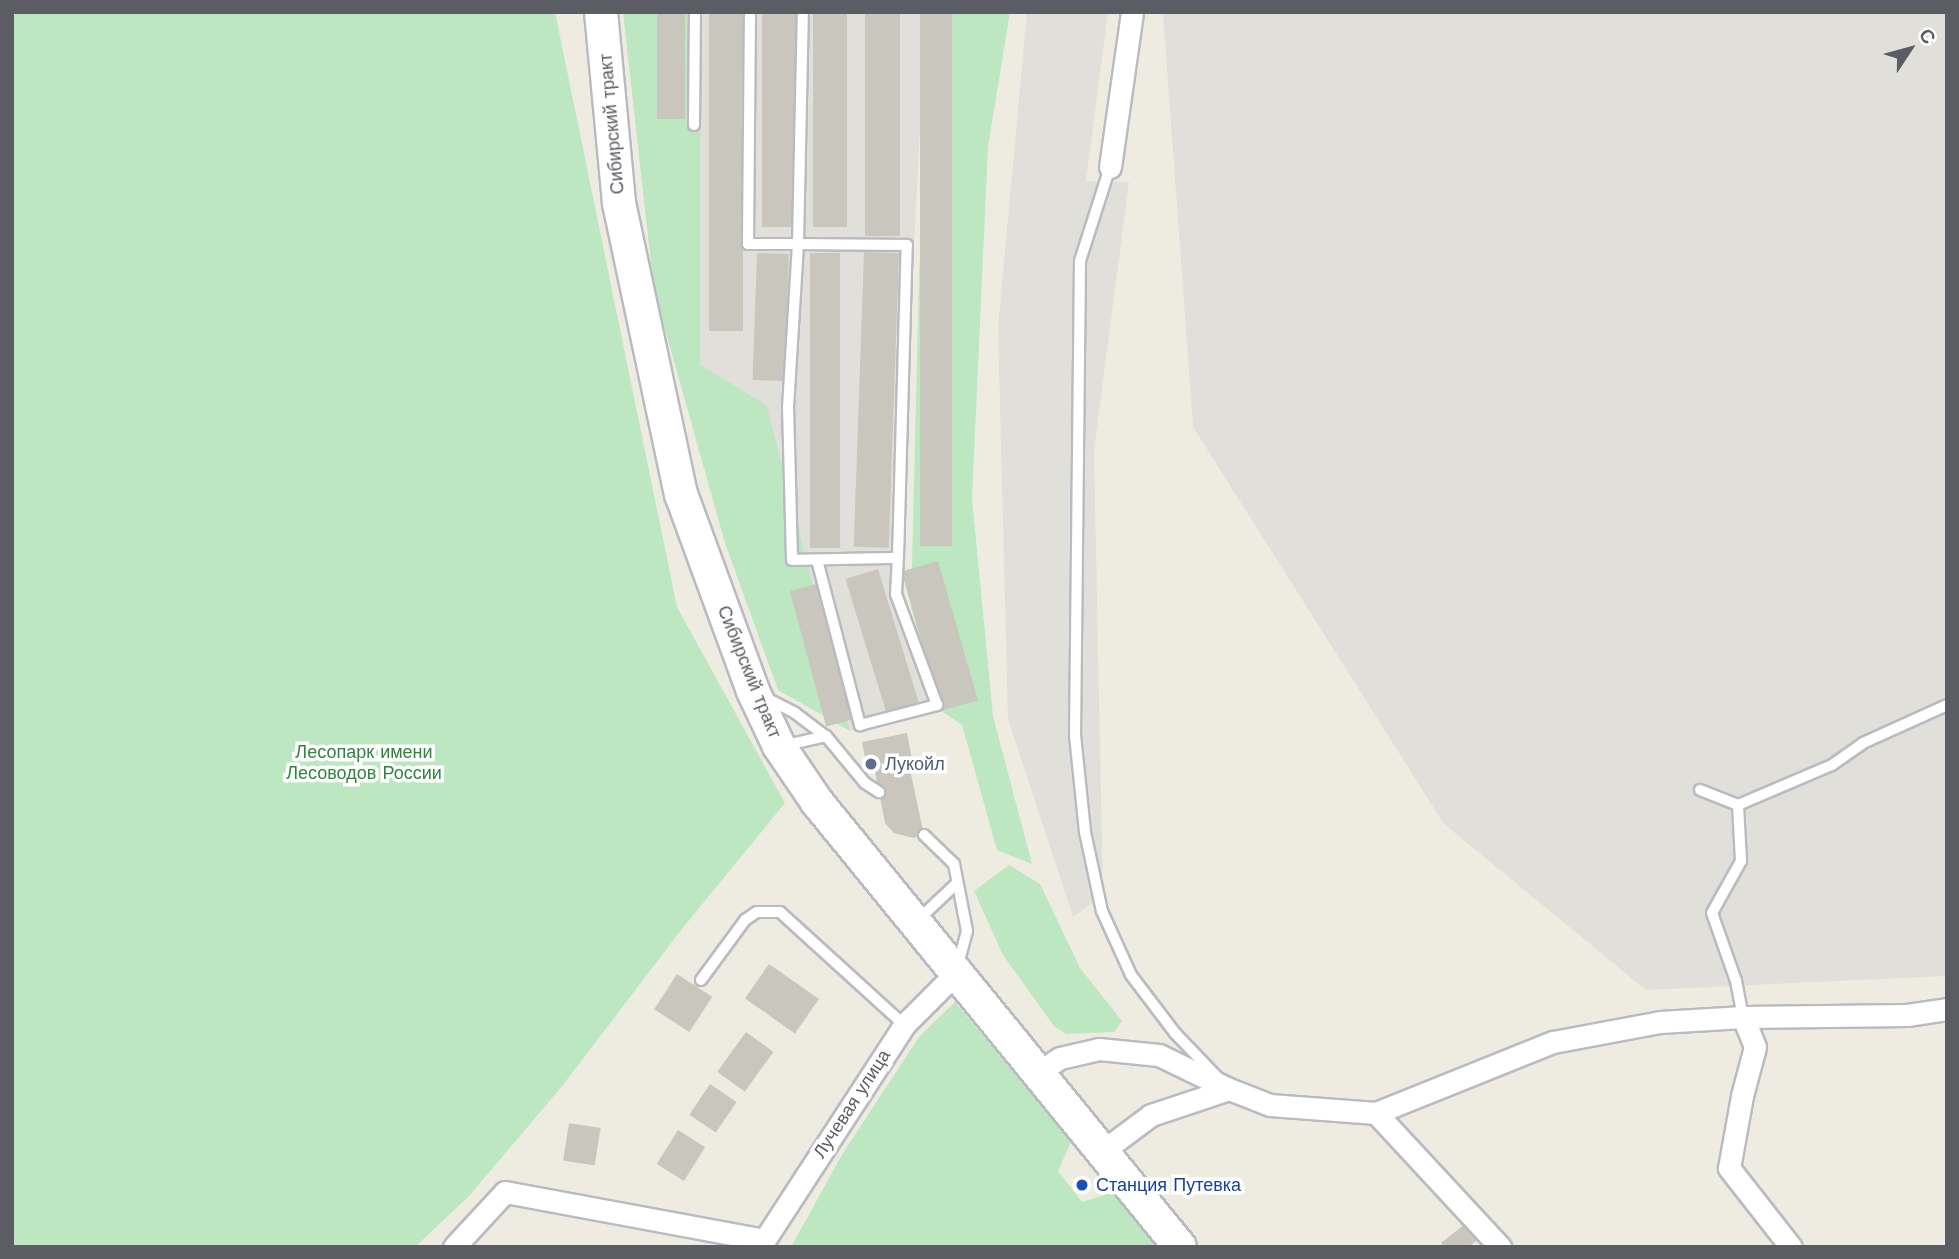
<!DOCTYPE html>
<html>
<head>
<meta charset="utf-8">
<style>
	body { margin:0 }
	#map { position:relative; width:1959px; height:1259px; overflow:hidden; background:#eeece1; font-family:"Work Sans",sans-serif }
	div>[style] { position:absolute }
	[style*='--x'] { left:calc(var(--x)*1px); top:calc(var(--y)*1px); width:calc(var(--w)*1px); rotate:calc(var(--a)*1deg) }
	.industrial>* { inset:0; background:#e1dfd9 }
	.green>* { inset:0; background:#bce7c1 }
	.building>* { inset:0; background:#c9c6be; transform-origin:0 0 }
	.roads { filter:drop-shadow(2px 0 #b9bbc1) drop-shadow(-2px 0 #b9bbc1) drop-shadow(0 2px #b9bbc1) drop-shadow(0 -2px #b9bbc1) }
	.lane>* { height:10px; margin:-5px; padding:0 5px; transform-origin:5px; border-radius:5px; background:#fff }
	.street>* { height:21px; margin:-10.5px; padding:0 10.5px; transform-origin:10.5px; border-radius:10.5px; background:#fff }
	.secondary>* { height:32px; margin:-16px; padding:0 16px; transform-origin:16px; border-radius:16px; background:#fff }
	.dots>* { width:19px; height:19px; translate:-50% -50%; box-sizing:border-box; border:4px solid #fff; border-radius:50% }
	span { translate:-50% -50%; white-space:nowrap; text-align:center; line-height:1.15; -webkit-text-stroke:7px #fff; paint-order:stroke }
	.street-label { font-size:18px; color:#5a5d63 }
	.park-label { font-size:18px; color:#30843e }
	.service-label { font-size:18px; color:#4e5e75 }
	.left { translate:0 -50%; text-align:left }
	.transit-label { font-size:18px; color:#164399 }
	.frame { position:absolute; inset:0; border:14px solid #5a5d63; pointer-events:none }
	.north { position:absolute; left:1875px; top:14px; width:70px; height:70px; -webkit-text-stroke:5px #fff; paint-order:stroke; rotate:54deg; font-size:19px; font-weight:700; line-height:28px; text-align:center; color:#5a5d63 }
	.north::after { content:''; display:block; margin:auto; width:24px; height:32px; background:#5a5d63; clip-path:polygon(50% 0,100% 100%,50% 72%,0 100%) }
</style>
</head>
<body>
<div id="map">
	<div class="industrial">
		<div style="clip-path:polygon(700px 12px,926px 12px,896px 594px,937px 705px,850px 731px,767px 407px,700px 364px)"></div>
		<div style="clip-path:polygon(1027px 12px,1108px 12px,1086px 181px,1129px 182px,1094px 450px,1103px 895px,1073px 917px,1008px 719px,998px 327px)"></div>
		<div style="clip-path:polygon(1163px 12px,1947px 12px,1947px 976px,1646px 990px,1444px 824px,1193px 427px)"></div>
	</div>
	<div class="green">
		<div style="clip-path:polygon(12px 12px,555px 12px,677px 607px,785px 803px,681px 930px,563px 1085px,469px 1196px,415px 1247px,12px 1247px)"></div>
		<div style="clip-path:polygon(623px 12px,700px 12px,700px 364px,767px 406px,850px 731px,778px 690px,725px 543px,654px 290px)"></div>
		<div style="clip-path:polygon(935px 12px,1010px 12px,988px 147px,972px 499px,993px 716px,1032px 864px,997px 850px,962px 725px,943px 712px,911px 608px,919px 276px)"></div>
		<div style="clip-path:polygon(1009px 865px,1040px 884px,1080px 968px,1122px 1021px,1114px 1032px,1066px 1034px,1054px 1026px,1003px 955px,974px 891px)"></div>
		<div style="clip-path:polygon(955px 1002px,1071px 1142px,1058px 1171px,1082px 1202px,1114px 1192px,1157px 1247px,791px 1247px,843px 1153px,919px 1037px)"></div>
	</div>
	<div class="building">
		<div style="left:657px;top:12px;width:28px;height:107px"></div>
		<div style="left:709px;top:12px;width:34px;height:319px"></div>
		<div style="left:762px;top:12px;width:34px;height:215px"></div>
		<div style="left:813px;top:12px;width:34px;height:215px"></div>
		<div style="left:865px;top:12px;width:35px;height:224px"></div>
		<div style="left:920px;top:12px;width:32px;height:534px"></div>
		<div style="left:864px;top:252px;width:35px;height:295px;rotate:2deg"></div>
		<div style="left:757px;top:253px;width:32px;height:127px;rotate:2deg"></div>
		<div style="left:810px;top:253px;width:30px;height:295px"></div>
		<div style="left:938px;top:561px;width:145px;height:38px;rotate:74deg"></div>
		<div style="left:878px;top:569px;width:139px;height:34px;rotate:73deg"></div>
		<div style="left:817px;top:584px;width:140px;height:28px;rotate:75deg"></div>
		<div style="clip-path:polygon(907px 733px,913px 765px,909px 765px,924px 835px,913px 838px,894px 833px,885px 823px,875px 772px,868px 773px,862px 742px)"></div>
		<div style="left:769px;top:964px;width:61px;height:42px;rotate:35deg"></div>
		<div style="left:677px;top:974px;width:42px;height:42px;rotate:33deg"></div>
		<div style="left:746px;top:1032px;width:34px;height:49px;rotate:36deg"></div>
		<div style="left:710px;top:1084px;width:32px;height:37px;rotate:34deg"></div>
		<div style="left:569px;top:1123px;width:32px;height:38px;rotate:9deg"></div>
		<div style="left:678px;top:1130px;width:32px;height:40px;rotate:32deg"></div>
		<div style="clip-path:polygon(1465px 1224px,1477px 1240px,1469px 1247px,1444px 1247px,1441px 1243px)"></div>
	</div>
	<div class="roads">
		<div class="lane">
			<div style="--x:750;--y:12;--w:232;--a:90.5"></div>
			<div style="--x:748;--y:244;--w:50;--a:0"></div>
			<div style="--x:798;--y:244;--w:232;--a:-88.8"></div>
			<div style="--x:694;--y:125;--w:113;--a:-89.5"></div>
			<div style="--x:1110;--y:167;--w:99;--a:107.7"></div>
			<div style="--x:1080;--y:261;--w:474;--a:90.6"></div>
			<div style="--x:1075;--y:735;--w:98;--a:84.1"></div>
			<div style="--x:1085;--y:832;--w:81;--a:77.9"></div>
			<div style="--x:1102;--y:911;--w:70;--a:65.6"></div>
			<div style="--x:1131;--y:975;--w:73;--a:52.8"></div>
			<div style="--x:1175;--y:1033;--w:62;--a:46.3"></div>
			<div style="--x:817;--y:560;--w:171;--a:75.4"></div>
			<div style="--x:860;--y:725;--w:80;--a:-14.6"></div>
			<div style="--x:937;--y:705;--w:118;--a:-110.3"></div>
			<div style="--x:896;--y:594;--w:36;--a:-87"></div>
			<div style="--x:898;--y:558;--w:313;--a:-88.4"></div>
			<div style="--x:907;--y:245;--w:109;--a:-179.5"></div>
			<div style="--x:798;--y:244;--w:162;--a:93.5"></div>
			<div style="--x:788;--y:406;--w:154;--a:88.5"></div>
			<div style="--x:792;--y:560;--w:106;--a:-1.1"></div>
			<div style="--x:766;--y:698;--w:33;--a:27"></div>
			<div style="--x:795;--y:713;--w:39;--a:37"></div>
			<div style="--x:782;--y:746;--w:45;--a:-12.8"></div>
			<div style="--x:826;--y:736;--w:61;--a:50.3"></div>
			<div style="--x:865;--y:783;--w:17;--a:33"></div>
			<div style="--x:1700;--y:790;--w:41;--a:21.5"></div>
			<div style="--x:924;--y:835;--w:42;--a:44"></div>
			<div style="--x:954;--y:864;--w:68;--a:79"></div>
			<div style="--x:967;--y:931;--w:35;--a:105"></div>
			<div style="--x:918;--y:920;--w:54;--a:-43.5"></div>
			<div style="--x:701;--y:980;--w:74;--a:-53.7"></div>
			<div style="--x:745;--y:920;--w:14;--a:-34"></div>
			<div style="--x:757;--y:912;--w:23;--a:0"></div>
			<div style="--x:780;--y:912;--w:168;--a:42.3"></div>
			<div style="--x:1743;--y:1017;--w:37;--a:-101"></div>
			<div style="--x:1736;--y:981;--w:72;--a:-109.4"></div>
			<div style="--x:1712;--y:913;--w:60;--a:-60.9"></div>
			<div style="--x:1741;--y:861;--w:56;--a:-93.1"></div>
			<div style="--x:1738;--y:805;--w:102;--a:-23.1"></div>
			<div style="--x:1832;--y:765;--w:38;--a:-35"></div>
			<div style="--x:1863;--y:743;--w:92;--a:-24.3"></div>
		</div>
		<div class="street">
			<div style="--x:1110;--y:167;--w:157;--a:-81.9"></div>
			<div style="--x:1743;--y:1017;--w:32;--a:68"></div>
			<div style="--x:1755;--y:1047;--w:51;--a:104.9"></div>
			<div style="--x:1742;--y:1096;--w:73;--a:100.2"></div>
			<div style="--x:1729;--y:1168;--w:100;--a:51.9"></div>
			<div style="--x:1039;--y:1072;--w:25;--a:-34"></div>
			<div style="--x:1060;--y:1058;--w:40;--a:-13"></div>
			<div style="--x:1099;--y:1049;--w:60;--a:5.7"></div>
			<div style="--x:1159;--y:1055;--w:78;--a:25.9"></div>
			<div style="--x:1376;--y:1113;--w:183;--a:47.2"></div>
			<div style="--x:1104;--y:1150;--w:59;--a:-36.7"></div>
			<div style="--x:1151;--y:1115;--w:82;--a:-18.4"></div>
			<div style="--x:1229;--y:1089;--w:44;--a:21.3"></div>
			<div style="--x:1270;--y:1105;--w:106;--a:4.3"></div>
			<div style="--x:1376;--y:1113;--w:191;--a:-21.9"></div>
			<div style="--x:1553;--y:1042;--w:109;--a:-10.6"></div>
			<div style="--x:1660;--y:1022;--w:83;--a:-3.4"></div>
			<div style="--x:1743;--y:1017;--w:164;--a:-0.7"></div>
			<div style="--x:1907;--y:1015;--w:40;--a:-8.5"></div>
			<div style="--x:454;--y:1247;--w:75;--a:-47.2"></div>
			<div style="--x:505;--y:1192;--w:263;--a:10.5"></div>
			<div style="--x:760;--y:1247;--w:265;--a:-57"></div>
			<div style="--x:904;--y:1025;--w:75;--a:-45"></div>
		</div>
		<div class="secondary">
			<div style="--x:601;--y:12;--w:192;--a:84.6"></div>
			<div style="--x:619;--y:203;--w:298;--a:78"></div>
			<div style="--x:681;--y:494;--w:210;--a:69.9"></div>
			<div style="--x:753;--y:691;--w:61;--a:64.7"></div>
			<div style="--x:779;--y:746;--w:68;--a:55.8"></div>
			<div style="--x:817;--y:802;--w:574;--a:50.79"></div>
		</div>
	</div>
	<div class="dots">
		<div style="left:871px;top:764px;background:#5c6f8a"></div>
		<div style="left:1082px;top:1185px;background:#1a4fb4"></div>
	</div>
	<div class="street-label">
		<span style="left:612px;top:124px;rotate:-95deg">Сибирский тракт</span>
		<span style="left:749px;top:672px;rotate:68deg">Сибирский тракт</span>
		<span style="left:852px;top:1104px;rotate:-57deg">Лучевая улица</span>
	</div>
	<div class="park-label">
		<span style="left:364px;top:763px">Лесопарк имени<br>Лесоводов России</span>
	</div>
	<div class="service-label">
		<span class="left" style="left:885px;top:764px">Лукойл</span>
	</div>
	<div class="transit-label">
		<span class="left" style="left:1096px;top:1185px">Станция Путевка</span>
	</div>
	<div class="frame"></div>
	<div class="north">С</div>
</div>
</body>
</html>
